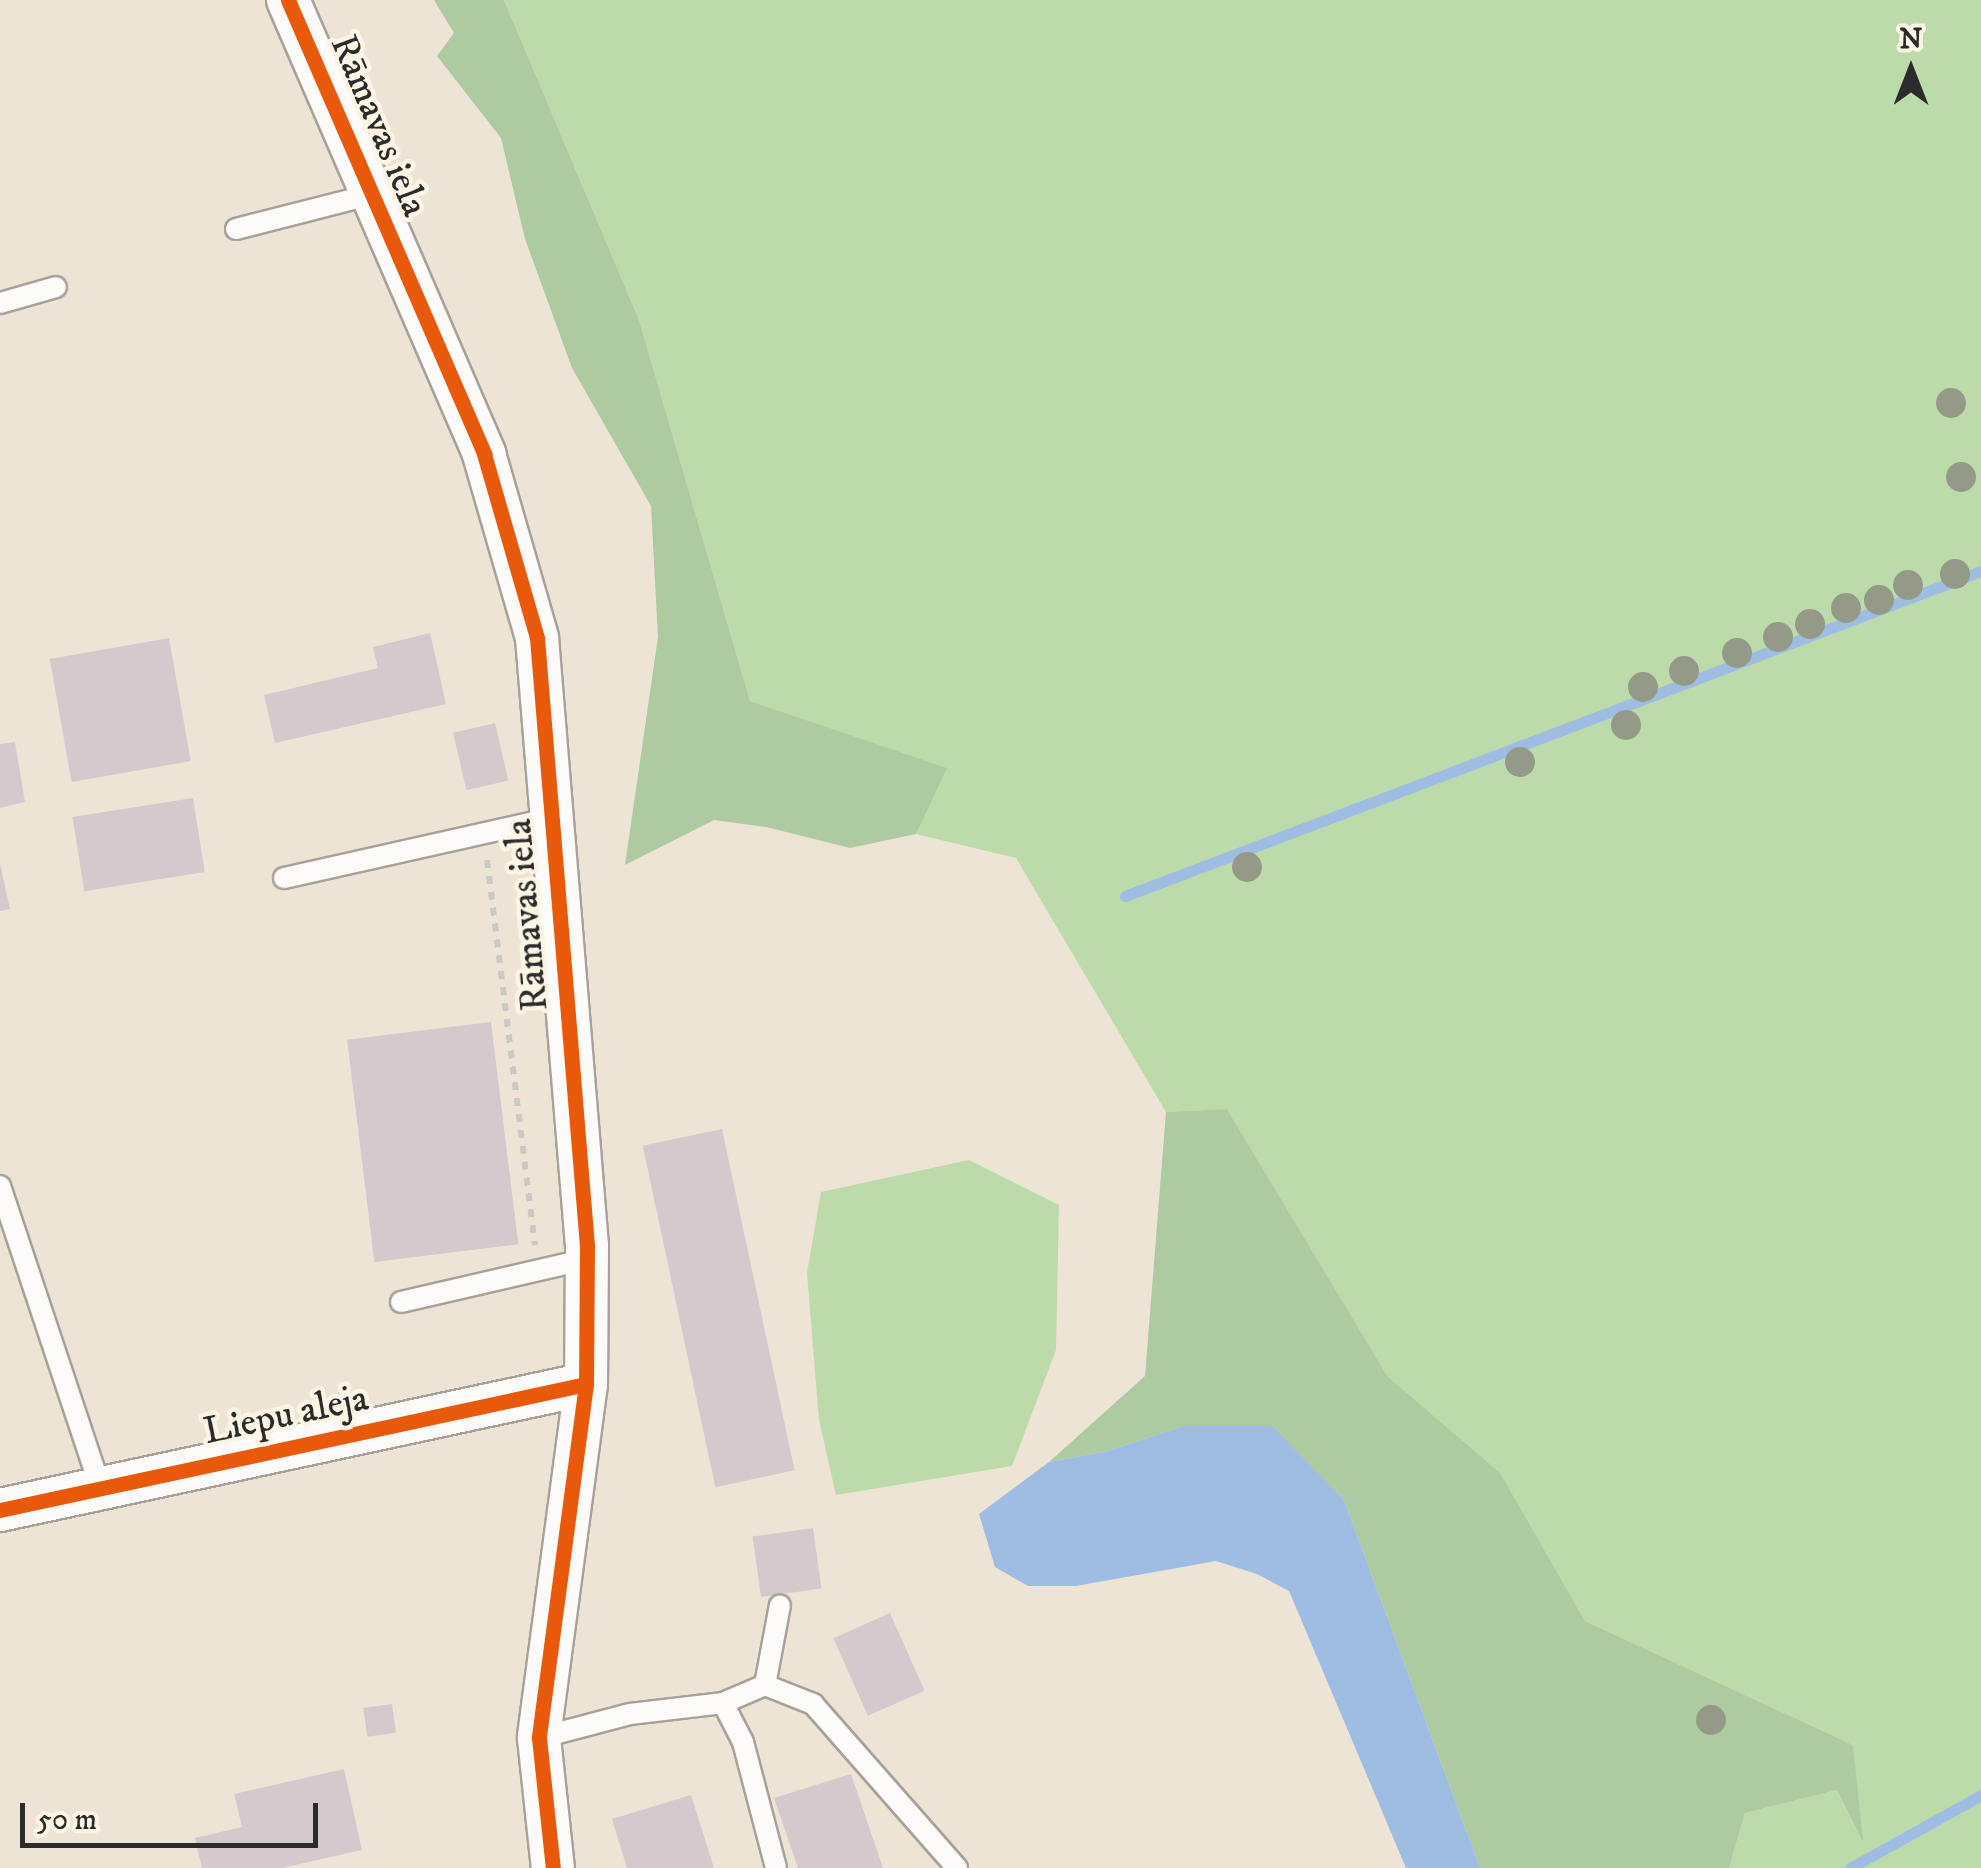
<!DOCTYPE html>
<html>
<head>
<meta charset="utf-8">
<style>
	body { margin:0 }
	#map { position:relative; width:1981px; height:1868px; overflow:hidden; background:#ede4d6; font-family:"IM FELL DW Pica",serif }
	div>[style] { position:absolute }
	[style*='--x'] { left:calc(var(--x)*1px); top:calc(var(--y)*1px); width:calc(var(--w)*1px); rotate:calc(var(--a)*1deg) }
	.green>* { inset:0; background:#bddaab }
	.forest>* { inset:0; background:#adcaa0 }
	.water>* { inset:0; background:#9fbde2 }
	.stream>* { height:11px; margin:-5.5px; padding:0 5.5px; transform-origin:5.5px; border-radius:5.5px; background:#9fbde2 }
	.building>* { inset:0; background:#d5c9ce; transform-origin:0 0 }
	.path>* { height:6px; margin-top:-3px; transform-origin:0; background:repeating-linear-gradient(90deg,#cbc9c6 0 8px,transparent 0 16px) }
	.roads { filter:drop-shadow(2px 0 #a7a19a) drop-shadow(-2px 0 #a7a19a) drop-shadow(0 2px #a7a19a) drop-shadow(0 -2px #a7a19a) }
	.lane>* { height:20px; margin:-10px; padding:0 10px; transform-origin:10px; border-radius:10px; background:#fcfbf9 }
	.street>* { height:42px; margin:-21px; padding:0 21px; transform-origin:21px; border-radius:21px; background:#fcfbf9 }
	.cycleway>* { height:15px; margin:-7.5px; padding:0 7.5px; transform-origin:7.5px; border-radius:7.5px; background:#e8590c }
	.trees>* { width:30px; height:30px; margin:-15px; border-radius:50%; background:#949a87 }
	span { translate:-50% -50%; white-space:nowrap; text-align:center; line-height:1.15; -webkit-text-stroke:9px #fcf5e5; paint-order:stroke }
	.street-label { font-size:38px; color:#2b2b2b }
	.north { position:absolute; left:1861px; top:20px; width:100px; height:100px; -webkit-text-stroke:8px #fcf5e5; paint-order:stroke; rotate:0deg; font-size:28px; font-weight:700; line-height:40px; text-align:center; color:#2b2b2b }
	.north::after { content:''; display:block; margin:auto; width:35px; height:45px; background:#2b2b2b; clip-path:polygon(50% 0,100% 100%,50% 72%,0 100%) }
	.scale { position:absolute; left:20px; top:1803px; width:298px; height:45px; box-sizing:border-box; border:5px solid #2b2b2b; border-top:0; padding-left:12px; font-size:30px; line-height:35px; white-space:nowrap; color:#2b2b2b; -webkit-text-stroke:8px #fcf5e5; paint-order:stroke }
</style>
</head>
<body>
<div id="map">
	<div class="green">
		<div style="clip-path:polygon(504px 0,1981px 0,1981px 1868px,1729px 1868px,1745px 1813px,1837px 1790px,1861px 1838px,1853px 1745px,1585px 1621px,1502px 1478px,1388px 1377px,1227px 1109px,1166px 1112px,1016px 858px,916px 834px,946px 768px,750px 701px,639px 320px)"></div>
		<div style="clip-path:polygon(969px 1160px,1059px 1205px,1056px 1350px,1012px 1466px,836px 1495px,819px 1420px,807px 1273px,821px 1192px)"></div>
	</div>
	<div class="forest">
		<div style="clip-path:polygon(434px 0,504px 0,639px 320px,750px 701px,947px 768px,916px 834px,850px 848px,766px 827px,714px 820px,625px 865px,658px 637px,651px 506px,572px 368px,525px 239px,501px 138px,437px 56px,454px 33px)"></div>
		<div style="clip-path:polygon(1227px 1109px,1388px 1377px,1500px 1473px,1585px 1621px,1853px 1745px,1863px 1842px,1837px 1790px,1745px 1813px,1729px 1868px,1480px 1868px,1344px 1500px,1272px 1427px,1184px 1426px,1107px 1451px,1049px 1462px,1145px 1376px,1166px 1112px)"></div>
	</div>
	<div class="water">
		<div style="clip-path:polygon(1184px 1426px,1272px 1426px,1344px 1500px,1480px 1868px,1406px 1868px,1289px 1591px,1257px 1574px,1216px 1561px,1076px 1586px,1028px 1586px,995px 1567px,979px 1514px,1049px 1462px,1107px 1451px)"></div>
	</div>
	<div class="stream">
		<div style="--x:1125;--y:896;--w:916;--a:-20.79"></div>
		<div style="--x:1850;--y:1868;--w:150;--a:-29.1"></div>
	</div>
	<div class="building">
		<div style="clip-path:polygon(430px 633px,446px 704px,275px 743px,264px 695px,378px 668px,373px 647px)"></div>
		<div style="left:169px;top:638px;width:125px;height:121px;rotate:80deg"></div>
		<div style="left:495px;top:723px;width:59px;height:43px;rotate:77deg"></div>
		<div style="clip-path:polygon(15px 742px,25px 802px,0 808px,0 744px)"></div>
		<div style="left:193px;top:798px;width:75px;height:122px;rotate:81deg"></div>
		<div style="clip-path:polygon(0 864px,10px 909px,0 911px)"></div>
		<div style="left:491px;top:1022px;width:224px;height:145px;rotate:83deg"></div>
		<div style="left:722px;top:1129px;width:349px;height:81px;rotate:78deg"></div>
		<div style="left:813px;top:1528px;width:61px;height:61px;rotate:82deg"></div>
		<div style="left:890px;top:1613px;width:85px;height:62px;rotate:66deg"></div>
		<div style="left:392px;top:1704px;width:29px;height:29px;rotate:82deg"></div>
		<div style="clip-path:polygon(344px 1769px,362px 1850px,282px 1868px,202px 1868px,195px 1838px,242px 1827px,234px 1794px)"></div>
		<div style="clip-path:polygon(851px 1774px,883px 1868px,798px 1868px,774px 1798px)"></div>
		<div style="clip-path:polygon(691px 1795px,714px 1868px,627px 1868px,612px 1819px)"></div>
	</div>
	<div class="path">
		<div style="--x:487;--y:860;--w:388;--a:82.9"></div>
	</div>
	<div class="roads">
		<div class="lane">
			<div style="--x:236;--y:229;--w:141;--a:-14.3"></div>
			<div style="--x:0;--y:303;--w:58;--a:-15.9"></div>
			<div style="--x:284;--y:878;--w:276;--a:-12.6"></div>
			<div style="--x:0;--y:1186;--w:319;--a:71.6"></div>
			<div style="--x:401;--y:1302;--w:191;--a:-13"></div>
			<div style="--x:765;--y:1685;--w:52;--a:21.6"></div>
			<div style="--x:813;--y:1704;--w:218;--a:48.7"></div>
			<div style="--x:723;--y:1703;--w:44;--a:62.9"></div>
			<div style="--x:743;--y:1742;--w:130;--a:75.3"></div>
			<div style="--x:539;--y:1738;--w:94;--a:-14.8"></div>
			<div style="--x:630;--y:1714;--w:94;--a:-6.7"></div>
			<div style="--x:723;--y:1703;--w:46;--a:-23.2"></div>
			<div style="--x:765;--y:1685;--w:81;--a:-79.4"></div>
		</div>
		<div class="street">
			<div style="--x:288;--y:0;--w:495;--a:66.6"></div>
			<div style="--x:484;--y:454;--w:191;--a:73.9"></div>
			<div style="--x:537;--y:638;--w:610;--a:85.3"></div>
			<div style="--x:587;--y:1246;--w:138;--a:90.4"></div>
			<div style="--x:586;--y:1384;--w:357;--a:97.6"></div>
			<div style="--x:539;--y:1738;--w:131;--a:83.9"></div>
			<div style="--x:0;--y:1510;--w:599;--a:-12.13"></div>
		</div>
	</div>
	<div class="cycleway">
		<div style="--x:288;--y:0;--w:495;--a:66.6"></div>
		<div style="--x:484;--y:454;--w:191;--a:73.9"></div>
		<div style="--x:537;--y:638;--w:610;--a:85.3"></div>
		<div style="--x:587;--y:1246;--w:138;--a:90.4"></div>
		<div style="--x:586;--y:1384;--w:357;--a:97.6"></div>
		<div style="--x:539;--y:1738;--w:131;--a:83.9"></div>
		<div style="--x:0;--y:1510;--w:599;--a:-12.13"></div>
	</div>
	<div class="trees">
		<div style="left:1951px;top:403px"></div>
		<div style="left:1961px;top:477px"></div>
		<div style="left:1955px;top:574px"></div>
		<div style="left:1908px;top:585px"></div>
		<div style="left:1879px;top:600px"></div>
		<div style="left:1846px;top:608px"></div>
		<div style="left:1810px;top:624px"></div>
		<div style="left:1778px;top:637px"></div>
		<div style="left:1737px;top:653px"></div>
		<div style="left:1684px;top:671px"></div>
		<div style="left:1643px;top:687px"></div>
		<div style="left:1626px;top:725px"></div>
		<div style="left:1520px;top:762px"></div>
		<div style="left:1247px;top:867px"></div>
		<div style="left:1711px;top:1720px"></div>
	</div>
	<div class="street-label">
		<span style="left:378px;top:126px;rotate:67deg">Rāmavas iela</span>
		<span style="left:528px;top:915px;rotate:-95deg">Rāmavas iela</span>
		<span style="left:286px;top:1416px;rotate:-12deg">Liepu aleja</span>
	</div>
	<div class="north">N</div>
	<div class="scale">50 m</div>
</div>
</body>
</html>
